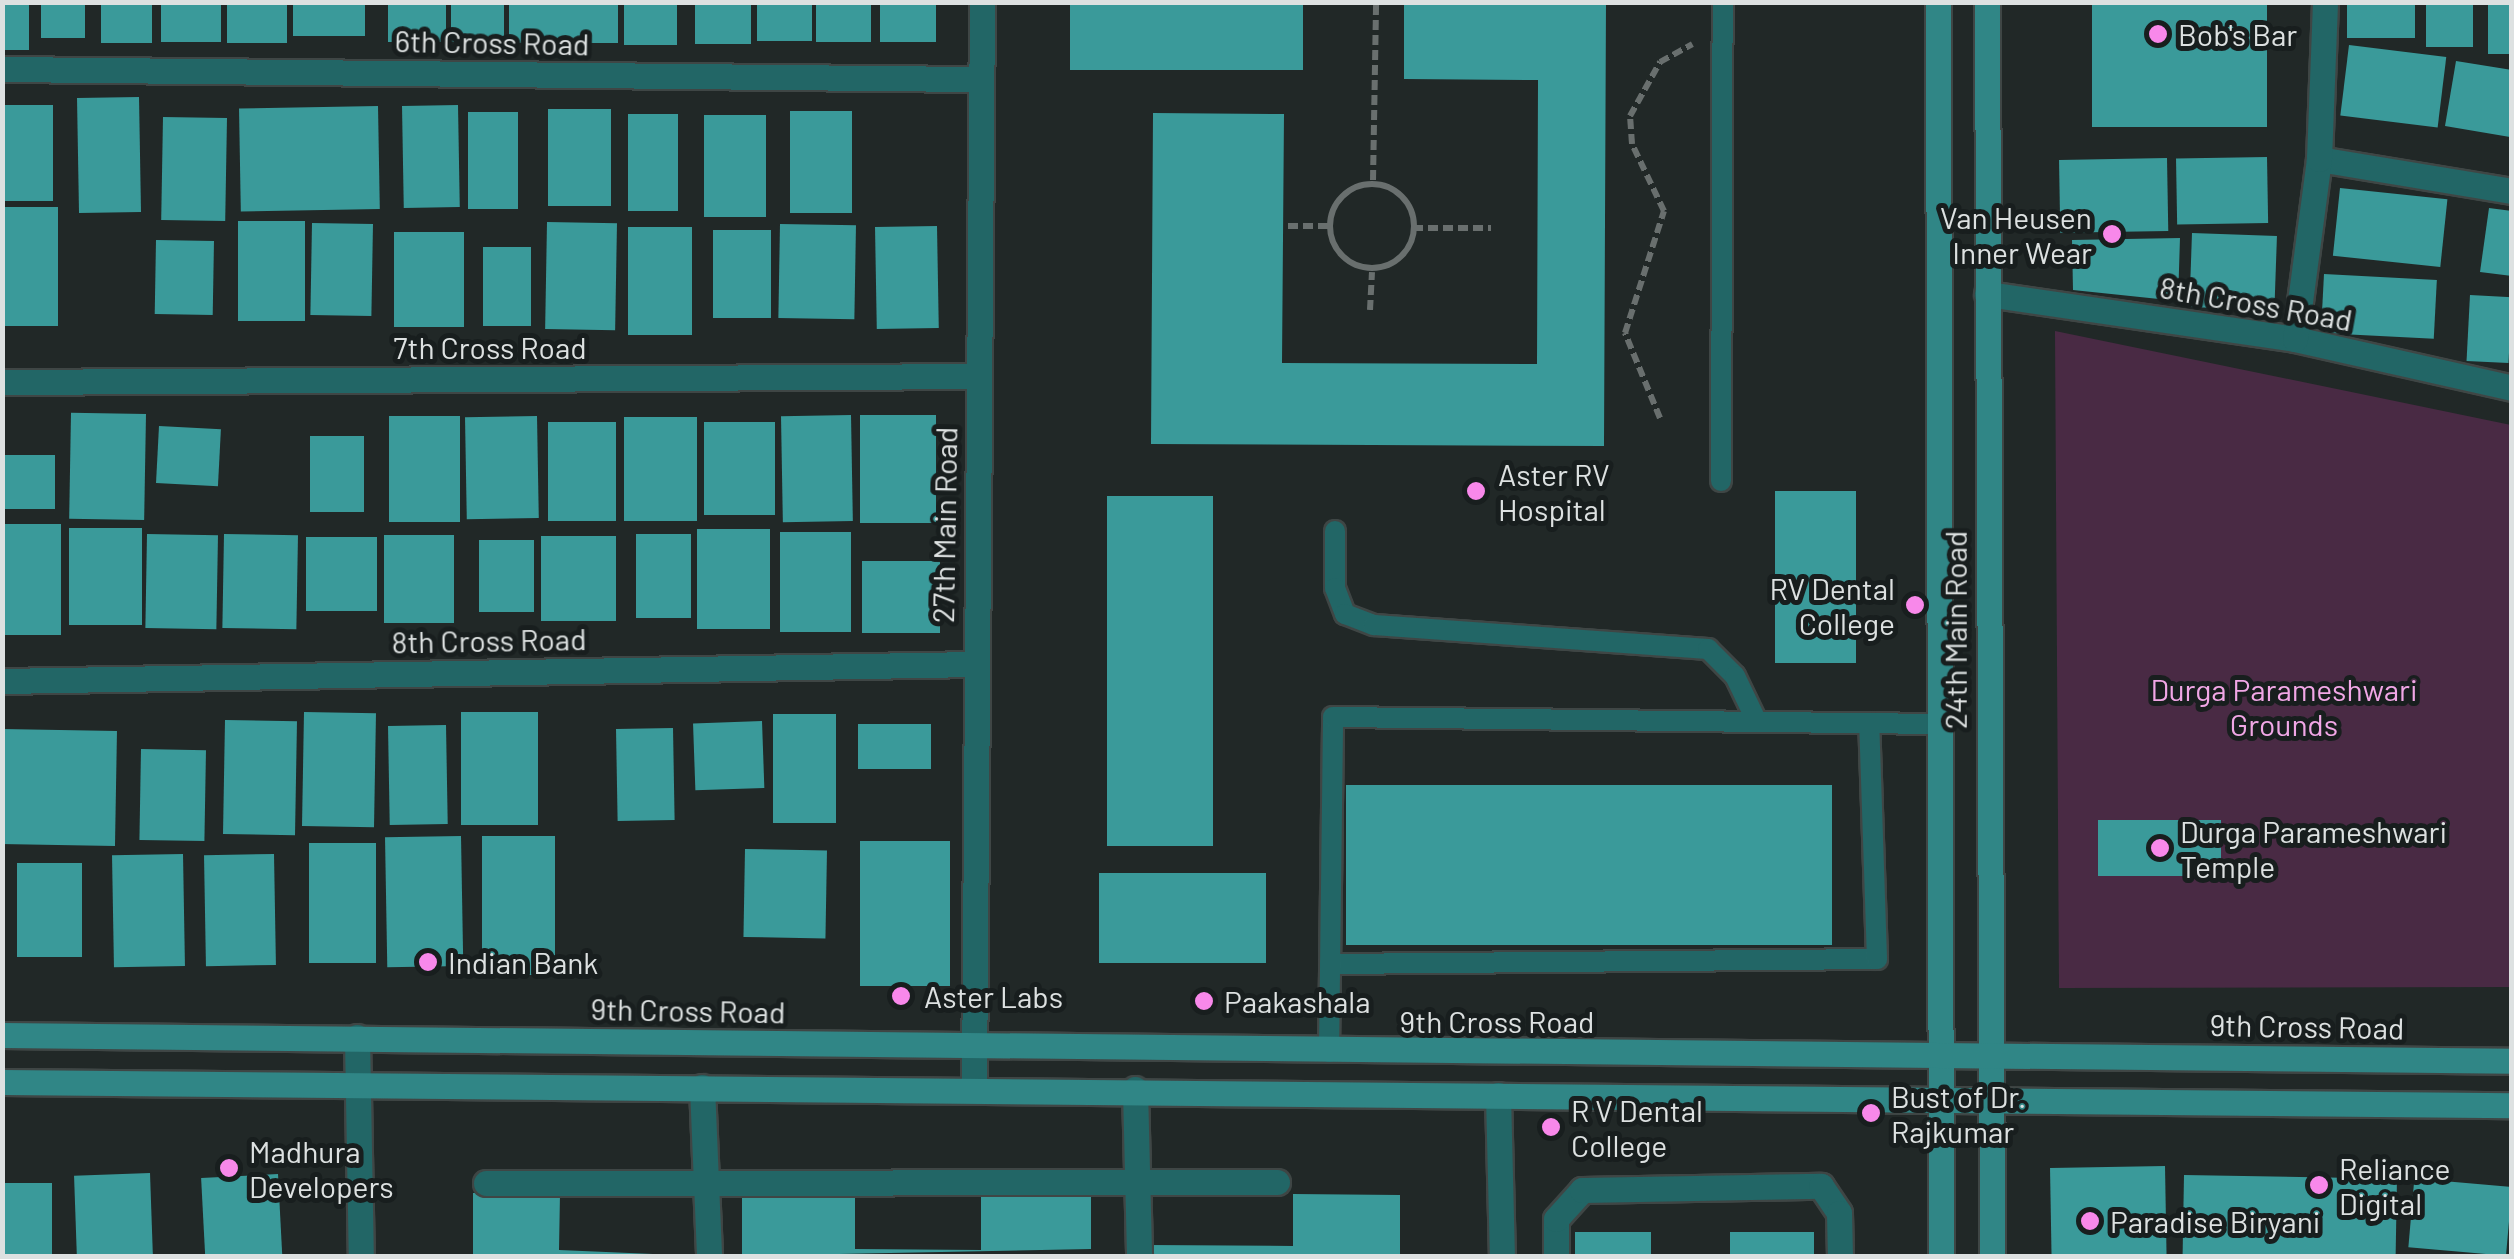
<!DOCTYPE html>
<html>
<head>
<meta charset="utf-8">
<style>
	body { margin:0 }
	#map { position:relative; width:2514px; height:1259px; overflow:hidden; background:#212827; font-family:Barlow,sans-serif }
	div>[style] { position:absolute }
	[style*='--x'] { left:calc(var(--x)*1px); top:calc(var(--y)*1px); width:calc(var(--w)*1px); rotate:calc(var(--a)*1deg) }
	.green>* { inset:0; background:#492a44 }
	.building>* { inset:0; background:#3a9a9a; transform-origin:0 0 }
	.path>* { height:6px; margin-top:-3px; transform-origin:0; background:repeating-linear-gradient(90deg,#696f6e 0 10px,transparent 0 15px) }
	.path>.ring { margin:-3px; padding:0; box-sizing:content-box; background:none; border:6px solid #696f6e; border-radius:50% }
	.roads { filter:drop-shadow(2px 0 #3f4645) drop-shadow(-2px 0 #3f4645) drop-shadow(0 2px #3f4645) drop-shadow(0 -2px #3f4645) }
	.service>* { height:20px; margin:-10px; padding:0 10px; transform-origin:10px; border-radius:10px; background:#266 }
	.minor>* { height:25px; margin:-12.5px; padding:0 12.5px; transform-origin:12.5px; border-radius:12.5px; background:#266 }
	.tertiary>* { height:25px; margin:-12.5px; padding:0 12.5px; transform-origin:12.5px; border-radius:12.5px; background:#266 }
	.secondary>* { height:25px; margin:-12.5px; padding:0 12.5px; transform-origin:12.5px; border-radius:12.5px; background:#308686 }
	.dots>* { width:28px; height:28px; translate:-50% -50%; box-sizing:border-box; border:5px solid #181e1e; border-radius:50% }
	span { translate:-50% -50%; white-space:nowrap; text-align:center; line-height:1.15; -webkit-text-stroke:10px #181e1e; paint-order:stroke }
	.poi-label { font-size:30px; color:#dde1e1 }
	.left { translate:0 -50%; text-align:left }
	.right { translate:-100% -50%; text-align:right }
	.street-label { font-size:30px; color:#dde1e1 }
	.park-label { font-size:30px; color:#f1a7e6 }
	.frame { position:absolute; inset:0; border:5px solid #dde1e1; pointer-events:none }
</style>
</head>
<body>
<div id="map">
	<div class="green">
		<div style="clip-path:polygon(2055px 331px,2511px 425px,2511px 987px,2059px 988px)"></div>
	</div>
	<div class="building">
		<div style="left:2px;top:2px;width:27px;height:48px"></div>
		<div style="left:41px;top:2px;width:44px;height:36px"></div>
		<div style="left:101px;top:2px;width:51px;height:41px"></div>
		<div style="left:161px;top:2px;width:60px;height:40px"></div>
		<div style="left:227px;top:2px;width:60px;height:41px"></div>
		<div style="left:293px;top:2px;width:72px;height:34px"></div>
		<div style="left:388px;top:2px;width:58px;height:40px"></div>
		<div style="left:451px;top:2px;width:53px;height:40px"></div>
		<div style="left:509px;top:2px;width:109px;height:41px"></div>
		<div style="left:624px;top:2px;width:53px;height:43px"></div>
		<div style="left:695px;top:2px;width:56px;height:42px"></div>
		<div style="left:757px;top:2px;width:55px;height:39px"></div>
		<div style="left:816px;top:2px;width:55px;height:40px"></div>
		<div style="left:880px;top:2px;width:56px;height:40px"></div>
		<div style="left:1070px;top:2px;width:233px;height:68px"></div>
		<div style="clip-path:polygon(1404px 2px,1606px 2px,1604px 446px,1151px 444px,1153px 113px,1284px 114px,1282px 363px,1537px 364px,1538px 80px,1404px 79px)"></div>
		<div style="left:2092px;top:2px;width:175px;height:125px"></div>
		<div style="left:2347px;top:2px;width:68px;height:36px"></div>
		<div style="left:2426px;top:2px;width:47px;height:45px"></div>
		<div style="left:2488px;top:2px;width:24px;height:52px"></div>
		<div style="left:2349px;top:45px;width:98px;height:71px;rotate:7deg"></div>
		<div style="clip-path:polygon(2456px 61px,2512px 70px,2510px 137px,2445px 126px)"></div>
		<div style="left:139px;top:97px;width:115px;height:62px;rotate:89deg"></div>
		<div style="left:2px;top:105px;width:51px;height:96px"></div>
		<div style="left:458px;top:105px;width:102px;height:56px;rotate:89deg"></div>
		<div style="left:378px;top:106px;width:103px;height:139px;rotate:89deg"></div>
		<div style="left:548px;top:109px;width:63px;height:97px"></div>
		<div style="left:790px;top:111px;width:62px;height:102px"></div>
		<div style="left:468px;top:112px;width:50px;height:97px"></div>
		<div style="left:628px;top:114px;width:50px;height:97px"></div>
		<div style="left:704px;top:115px;width:62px;height:102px"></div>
		<div style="left:163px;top:117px;width:64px;height:103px;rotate:1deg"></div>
		<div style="left:2267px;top:157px;width:66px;height:91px;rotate:89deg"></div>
		<div style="left:2167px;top:158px;width:73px;height:108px;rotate:89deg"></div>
		<div style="left:2340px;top:188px;width:108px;height:68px;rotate:6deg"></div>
		<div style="left:58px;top:207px;width:119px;height:56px;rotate:90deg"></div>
		<div style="clip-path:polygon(2489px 208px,2512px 211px,2512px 276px,2480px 272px)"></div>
		<div style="left:238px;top:221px;width:67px;height:100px"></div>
		<div style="left:547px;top:222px;width:70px;height:107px;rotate:1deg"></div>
		<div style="left:312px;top:223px;width:61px;height:92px;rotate:1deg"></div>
		<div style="left:780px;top:224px;width:76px;height:94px;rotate:1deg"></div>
		<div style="left:937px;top:226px;width:102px;height:62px;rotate:89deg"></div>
		<div style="left:628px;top:227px;width:64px;height:108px"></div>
		<div style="left:713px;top:230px;width:58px;height:88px"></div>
		<div style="left:394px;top:232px;width:70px;height:95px"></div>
		<div style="left:2192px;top:233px;width:85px;height:74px;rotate:2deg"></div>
		<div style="clip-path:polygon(2180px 238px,2178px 301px,2073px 290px,2072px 240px)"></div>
		<div style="left:156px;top:240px;width:58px;height:74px;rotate:1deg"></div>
		<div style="left:483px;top:247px;width:48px;height:79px"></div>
		<div style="left:2324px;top:274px;width:113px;height:59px;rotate:3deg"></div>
		<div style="left:2470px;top:295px;width:42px;height:66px;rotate:3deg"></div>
		<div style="left:146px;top:414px;width:106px;height:75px;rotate:91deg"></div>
		<div style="left:851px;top:415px;width:106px;height:70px;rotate:89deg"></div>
		<div style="left:860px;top:415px;width:76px;height:108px"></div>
		<div style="left:389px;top:416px;width:71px;height:106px"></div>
		<div style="left:537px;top:416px;width:102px;height:72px;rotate:89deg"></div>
		<div style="left:624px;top:417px;width:73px;height:104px"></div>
		<div style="left:548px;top:422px;width:68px;height:99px"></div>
		<div style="left:704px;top:422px;width:71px;height:93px"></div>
		<div style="left:159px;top:426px;width:62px;height:57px;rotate:3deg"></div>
		<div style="left:310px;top:436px;width:54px;height:76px"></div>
		<div style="left:2px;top:455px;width:53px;height:54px"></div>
		<div style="left:1856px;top:491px;width:172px;height:81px;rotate:90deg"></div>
		<div style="left:1107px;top:496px;width:106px;height:350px"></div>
		<div style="left:2px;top:524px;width:59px;height:111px"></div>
		<div style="left:142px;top:528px;width:97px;height:73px;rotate:90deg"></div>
		<div style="left:697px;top:529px;width:73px;height:100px"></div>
		<div style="left:780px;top:532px;width:71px;height:100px"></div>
		<div style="left:147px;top:534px;width:71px;height:94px;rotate:1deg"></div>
		<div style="left:224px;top:534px;width:74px;height:94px;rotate:1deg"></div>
		<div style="left:636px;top:534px;width:55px;height:84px"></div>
		<div style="left:384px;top:535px;width:70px;height:88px"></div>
		<div style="left:616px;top:536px;width:85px;height:75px;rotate:90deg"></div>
		<div style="left:377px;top:537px;width:74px;height:71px;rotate:90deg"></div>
		<div style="left:479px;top:540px;width:55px;height:72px"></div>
		<div style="left:862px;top:561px;width:78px;height:72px"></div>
		<div style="left:304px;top:712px;width:72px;height:114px;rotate:1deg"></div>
		<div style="left:461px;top:712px;width:77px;height:113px"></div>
		<div style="left:773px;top:714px;width:63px;height:109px"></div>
		<div style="left:225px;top:720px;width:72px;height:114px;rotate:1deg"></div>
		<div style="left:762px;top:721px;width:67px;height:69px;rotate:88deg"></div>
		<div style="left:858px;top:724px;width:73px;height:45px"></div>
		<div style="left:446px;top:725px;width:99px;height:58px;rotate:89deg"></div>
		<div style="left:673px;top:728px;width:92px;height:57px;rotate:89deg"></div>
		<div style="left:2px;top:729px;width:115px;height:115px;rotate:1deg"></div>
		<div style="left:141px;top:749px;width:65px;height:91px;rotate:1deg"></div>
		<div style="left:1346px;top:785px;width:486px;height:160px"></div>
		<div style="left:2098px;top:820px;width:123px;height:56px"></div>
		<div style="left:461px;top:836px;width:130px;height:76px;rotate:89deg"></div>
		<div style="left:482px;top:836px;width:73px;height:139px"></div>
		<div style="left:860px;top:841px;width:90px;height:145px"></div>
		<div style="left:309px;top:843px;width:67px;height:120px"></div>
		<div style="left:745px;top:849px;width:82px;height:88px;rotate:1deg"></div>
		<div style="left:183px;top:854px;width:112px;height:71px;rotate:89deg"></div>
		<div style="left:274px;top:854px;width:111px;height:70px;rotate:89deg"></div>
		<div style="left:17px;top:863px;width:65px;height:94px"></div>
		<div style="left:1099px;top:873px;width:167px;height:90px"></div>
		<div style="left:2165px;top:1166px;width:90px;height:115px;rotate:89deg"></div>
		<div style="left:150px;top:1173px;width:83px;height:76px;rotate:88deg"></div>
		<div style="left:278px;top:1174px;width:82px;height:77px;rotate:87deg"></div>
		<div style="left:2184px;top:1175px;width:213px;height:81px;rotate:1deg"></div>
		<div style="left:2px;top:1183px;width:50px;height:73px"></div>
		<div style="left:2512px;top:1187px;width:69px;height:98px;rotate:95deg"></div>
		<div style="clip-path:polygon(473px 1193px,560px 1194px,559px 1250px,700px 1256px,473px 1256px)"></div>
		<div style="clip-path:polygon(742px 1194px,855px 1195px,855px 1249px,981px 1250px,981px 1196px,1091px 1197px,1091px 1249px,742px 1256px)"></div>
		<div style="clip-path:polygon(1293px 1194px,1400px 1195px,1400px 1256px,1148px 1256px,1148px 1245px,1293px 1246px)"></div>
		<div style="left:1575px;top:1232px;width:76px;height:24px"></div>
		<div style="left:1730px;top:1232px;width:84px;height:24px"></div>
	</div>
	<div class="path">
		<div style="--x:1373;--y:180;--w:178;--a:-89"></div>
		<div class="ring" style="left:1330px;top:184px;width:78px;height:78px"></div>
		<div style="--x:1288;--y:226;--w:42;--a:0"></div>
		<div style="--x:1413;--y:228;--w:78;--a:0"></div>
		<div style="--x:1370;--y:310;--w:38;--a:-87"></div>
		<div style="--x:1660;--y:418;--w:92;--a:-112.4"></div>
		<div style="--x:1625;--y:333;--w:128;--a:-72.3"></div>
		<div style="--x:1664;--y:211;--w:74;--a:-115.5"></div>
		<div style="--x:1632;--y:144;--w:28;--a:-94"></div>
		<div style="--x:1630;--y:116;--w:62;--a:-60.9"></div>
		<div style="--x:1660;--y:62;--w:37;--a:-29"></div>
	</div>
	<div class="roads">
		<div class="service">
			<div style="--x:1721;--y:481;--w:479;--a:-89.8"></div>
			<div style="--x:1335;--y:531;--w:57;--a:90"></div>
			<div style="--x:1335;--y:588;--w:28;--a:69"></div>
			<div style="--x:1345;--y:614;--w:31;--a:21"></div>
			<div style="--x:1374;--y:625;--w:335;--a:4.1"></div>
			<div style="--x:1708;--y:649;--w:38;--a:45"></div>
			<div style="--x:1735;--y:676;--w:51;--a:64.4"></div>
			<div style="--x:1330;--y:964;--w:547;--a:-0.52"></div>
			<div style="--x:1877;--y:959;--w:236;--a:-91.9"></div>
			<div style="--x:1329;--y:1052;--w:335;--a:-89.3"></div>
			<div style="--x:1333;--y:717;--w:605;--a:0.66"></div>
		</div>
		<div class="minor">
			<div style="--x:2;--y:69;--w:979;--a:0.59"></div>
			<div style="--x:2319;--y:159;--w:196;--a:9.4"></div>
			<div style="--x:1987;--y:294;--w:311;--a:8.3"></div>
			<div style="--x:2295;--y:339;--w:222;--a:12.7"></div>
			<div style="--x:2295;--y:339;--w:182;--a:-82.4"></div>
			<div style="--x:2319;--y:159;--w:157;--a:-87.8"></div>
			<div style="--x:2;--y:382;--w:976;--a:-0.35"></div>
			<div style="--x:2;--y:681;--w:974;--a:-1"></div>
			<div style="--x:357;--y:1037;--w:219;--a:89"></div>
			<div style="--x:702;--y:1087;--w:169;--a:87.6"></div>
			<div style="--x:974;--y:1089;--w:1087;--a:-89.58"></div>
			<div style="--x:1135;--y:1089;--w:167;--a:88.6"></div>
			<div style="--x:486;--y:1183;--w:791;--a:-0.07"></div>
			<div style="--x:1556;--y:1256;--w:37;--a:-90"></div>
			<div style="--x:1556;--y:1219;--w:39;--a:-48"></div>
			<div style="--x:1582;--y:1190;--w:239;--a:-1"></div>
			<div style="--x:1821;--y:1186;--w:32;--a:56"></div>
			<div style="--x:1839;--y:1213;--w:43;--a:88.7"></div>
		</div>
		<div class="tertiary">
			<div style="--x:1498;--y:1095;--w:161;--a:88.6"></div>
		</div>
		<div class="secondary">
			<div style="--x:1938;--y:2;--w:1254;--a:89.86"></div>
			<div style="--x:1987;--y:2;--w:1254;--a:89.77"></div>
			<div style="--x:2;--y:1035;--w:2510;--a:0.59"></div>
			<div style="--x:2;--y:1082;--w:2510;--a:0.53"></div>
		</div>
	</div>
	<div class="dots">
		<div style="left:2158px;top:34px;background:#f888ea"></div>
		<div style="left:2112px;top:234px;background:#f888ea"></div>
		<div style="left:1476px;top:491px;background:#f888ea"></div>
		<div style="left:1915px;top:605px;background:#f888ea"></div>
		<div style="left:2160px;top:848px;background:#f888ea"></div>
		<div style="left:428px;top:962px;background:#f888ea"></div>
		<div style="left:901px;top:996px;background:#f888ea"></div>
		<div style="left:1204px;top:1001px;background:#f888ea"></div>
		<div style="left:1871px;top:1113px;background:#f888ea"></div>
		<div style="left:1551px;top:1127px;background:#f888ea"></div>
		<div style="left:229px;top:1168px;background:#f888ea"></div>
		<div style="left:2319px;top:1185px;background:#f888ea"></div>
		<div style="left:2090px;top:1221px;background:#f888ea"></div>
	</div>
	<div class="poi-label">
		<span class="left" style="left:2178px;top:34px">Bob's Bar</span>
		<span class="right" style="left:2092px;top:234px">Van Heusen<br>Inner Wear</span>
		<span class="left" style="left:1498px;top:491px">Aster RV<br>Hospital</span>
		<span class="right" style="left:1895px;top:605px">RV Dental<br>College</span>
		<span class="left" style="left:2180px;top:848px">Durga Parameshwari<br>Temple</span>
		<span class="left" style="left:448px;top:962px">Indian Bank</span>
		<span class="left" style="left:924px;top:996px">Aster Labs</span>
		<span class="left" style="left:1224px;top:1001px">Paakashala</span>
		<span class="left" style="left:1891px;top:1113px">Bust of Dr.<br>Rajkumar</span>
		<span class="left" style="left:1571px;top:1127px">R V Dental<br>College</span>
		<span class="left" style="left:249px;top:1168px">Madhura<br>Developers</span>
		<span class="left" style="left:2339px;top:1185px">Reliance<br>Digital</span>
		<span class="left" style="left:2110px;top:1221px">Paradise Biryani</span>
	</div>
	<div class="street-label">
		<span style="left:492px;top:42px;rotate:1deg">6th Cross Road</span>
		<span style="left:2256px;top:303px;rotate:10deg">8th Cross Road</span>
		<span style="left:490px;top:347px">7th Cross Road</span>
		<span style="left:944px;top:525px;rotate:-89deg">27th Main Road</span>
		<span style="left:1955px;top:630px;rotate:-90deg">24th Main Road</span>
		<span style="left:489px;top:640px;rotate:-1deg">8th Cross Road</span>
		<span style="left:688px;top:1010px;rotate:1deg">9th Cross Road</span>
		<span style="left:1497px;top:1021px">9th Cross Road</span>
		<span style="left:2307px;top:1026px;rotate:1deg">9th Cross Road</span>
	</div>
	<div class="park-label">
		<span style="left:2284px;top:706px">Durga Parameshwari<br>Grounds</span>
	</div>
	<div class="frame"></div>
</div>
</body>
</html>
